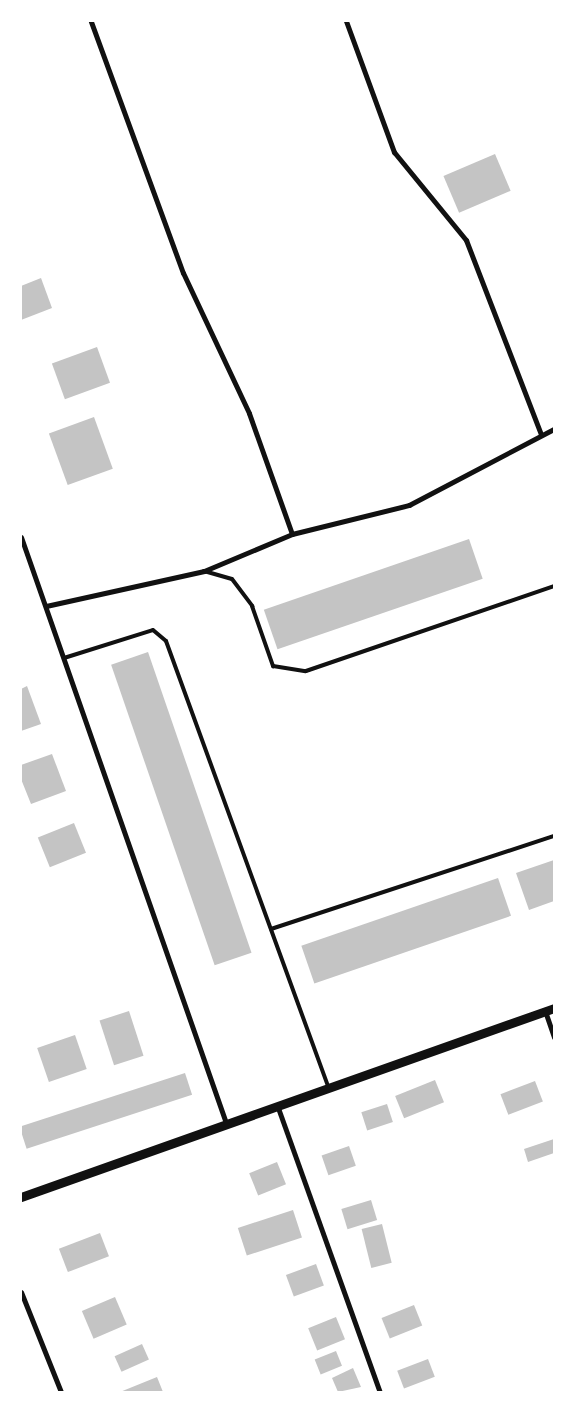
<!DOCTYPE html>
<html>
<head>
<meta charset="utf-8">
<style>
	body { margin:0 }
	#map { position:relative; width:575px; height:1413px; overflow:hidden; background:#fff; font-family:"Libre Baskerville",serif }
	div>[style] { position:absolute }
	[style*='--x'] { left:calc(var(--x)*1px); top:calc(var(--y)*1px); width:calc(var(--w)*1px); rotate:calc(var(--a)*1deg) }
	.building>* { inset:0; background:#c4c4c4; transform-origin:0 0 }
	.service>* { height:4px; margin:-2px; padding:0 2px; transform-origin:2px; border-radius:2px; background:#111 }
	.minor>* { height:5px; margin:-2.5px; padding:0 2.5px; transform-origin:2.5px; border-radius:2.5px; background:#111 }
	.tertiary>* { height:9px; margin:-4.5px; padding:0 4.5px; transform-origin:4.5px; border-radius:4.5px; background:#111 }
	span { translate:-50% -50%; white-space:nowrap; text-align:center; line-height:1.15; -webkit-text-stroke:4px #fff; paint-order:stroke }
	.frame { position:absolute; inset:0; border:22px solid #fff; pointer-events:none }
</style>
</head>
<body>
<div id="map">
	<div class="building">
		<div style="left:495px;top:154px;width:40px;height:56px;rotate:67deg"></div>
		<div style="clip-path:polygon(41px 278px,52px 308px,21px 320px,21px 286px)"></div>
		<div style="left:97px;top:347px;width:38px;height:48px;rotate:70deg"></div>
		<div style="left:94px;top:417px;width:55px;height:48px;rotate:70deg"></div>
		<div style="left:469px;top:539px;width:42px;height:217px;rotate:71deg"></div>
		<div style="left:148px;top:652px;width:318px;height:39px;rotate:71deg"></div>
		<div style="clip-path:polygon(27px 686px,41px 724px,21px 731px,21px 689px)"></div>
		<div style="clip-path:polygon(52px 754px,66px 791px,31px 804px,21px 779px,21px 765px)"></div>
		<div style="left:74px;top:823px;width:32px;height:39px;rotate:68deg"></div>
		<div style="clip-path:polygon(554px 860px,554px 901px,529px 910px,516px 873px)"></div>
		<div style="left:498px;top:878px;width:40px;height:208px;rotate:71deg"></div>
		<div style="left:129px;top:1011px;width:47px;height:31px;rotate:72deg"></div>
		<div style="left:75px;top:1035px;width:36px;height:40px;rotate:71deg"></div>
		<div style="left:185px;top:1073px;width:23px;height:174px;rotate:72deg"></div>
		<div style="left:435px;top:1080px;width:24px;height:43px;rotate:68deg"></div>
		<div style="left:535px;top:1081px;width:22px;height:37px;rotate:69deg"></div>
		<div style="left:387px;top:1104px;width:19px;height:27px;rotate:72deg"></div>
		<div style="clip-path:polygon(554px 1139px,554px 1153px,528px 1162px,524px 1149px)"></div>
		<div style="left:349px;top:1146px;width:21px;height:29px;rotate:71deg"></div>
		<div style="left:277px;top:1162px;width:24px;height:30px;rotate:68deg"></div>
		<div style="left:371px;top:1200px;width:21px;height:31px;rotate:73deg"></div>
		<div style="left:293px;top:1210px;width:29px;height:58px;rotate:72deg"></div>
		<div style="left:382px;top:1224px;width:40px;height:21px;rotate:76deg"></div>
		<div style="left:100px;top:1233px;width:25px;height:44px;rotate:69deg"></div>
		<div style="left:316px;top:1264px;width:23px;height:32px;rotate:70deg"></div>
		<div style="left:115px;top:1297px;width:30px;height:36px;rotate:67deg"></div>
		<div style="left:414px;top:1305px;width:22px;height:35px;rotate:68deg"></div>
		<div style="left:336px;top:1317px;width:24px;height:30px;rotate:68deg"></div>
		<div style="left:142px;top:1344px;width:17px;height:30px;rotate:66deg"></div>
		<div style="left:336px;top:1351px;width:16px;height:23px;rotate:68deg"></div>
		<div style="left:428px;top:1359px;width:19px;height:33px;rotate:69deg"></div>
		<div style="clip-path:polygon(353px 1368px,361px 1387px,338px 1392px,332px 1378px)"></div>
		<div style="clip-path:polygon(157px 1377px,163px 1392px,120px 1392px)"></div>
	</div>
	<div class="service">
		<div style="--x:204;--y:571;--w:29;--a:16"></div>
		<div style="--x:232;--y:579;--w:34;--a:53"></div>
		<div style="--x:252;--y:606;--w:64;--a:70.7"></div>
		<div style="--x:273;--y:666;--w:33;--a:9"></div>
		<div style="--x:306;--y:671;--w:262;--a:-18.9"></div>
		<div style="--x:64;--y:658;--w:93;--a:-17.5"></div>
		<div style="--x:153;--y:630;--w:17;--a:40"></div>
		<div style="--x:166;--y:641;--w:474;--a:70"></div>
		<div style="--x:271;--y:929;--w:298;--a:-18.2"></div>
	</div>
	<div class="minor">
		<div style="--x:346;--y:21;--w:140;--a:69.9"></div>
		<div style="--x:394;--y:152;--w:114;--a:50.7"></div>
		<div style="--x:466;--y:240;--w:208;--a:68.9"></div>
		<div style="--x:292;--y:534;--w:121;--a:-13.9"></div>
		<div style="--x:409;--y:505;--w:164;--a:-27.7"></div>
		<div style="--x:21;--y:537;--w:621;--a:70.72"></div>
		<div style="--x:46;--y:606;--w:162;--a:-12.5"></div>
		<div style="--x:204;--y:571;--w:95;--a:-22.8"></div>
		<div style="--x:292;--y:534;--w:128;--a:-109.6"></div>
		<div style="--x:249;--y:413;--w:155;--a:-115.2"></div>
		<div style="--x:183;--y:273;--w:268;--a:-110.1"></div>
		<div style="--x:545;--y:1011;--w:28;--a:71"></div>
		<div style="--x:277;--y:1105;--w:305;--a:70.3"></div>
		<div style="--x:21;--y:1292;--w:108;--a:68.2"></div>
	</div>
	<div class="tertiary">
		<div style="--x:21;--y:1197;--w:566;--a:-19.52"></div>
	</div>
	<div class="frame"></div>
</div>
</body>
</html>
